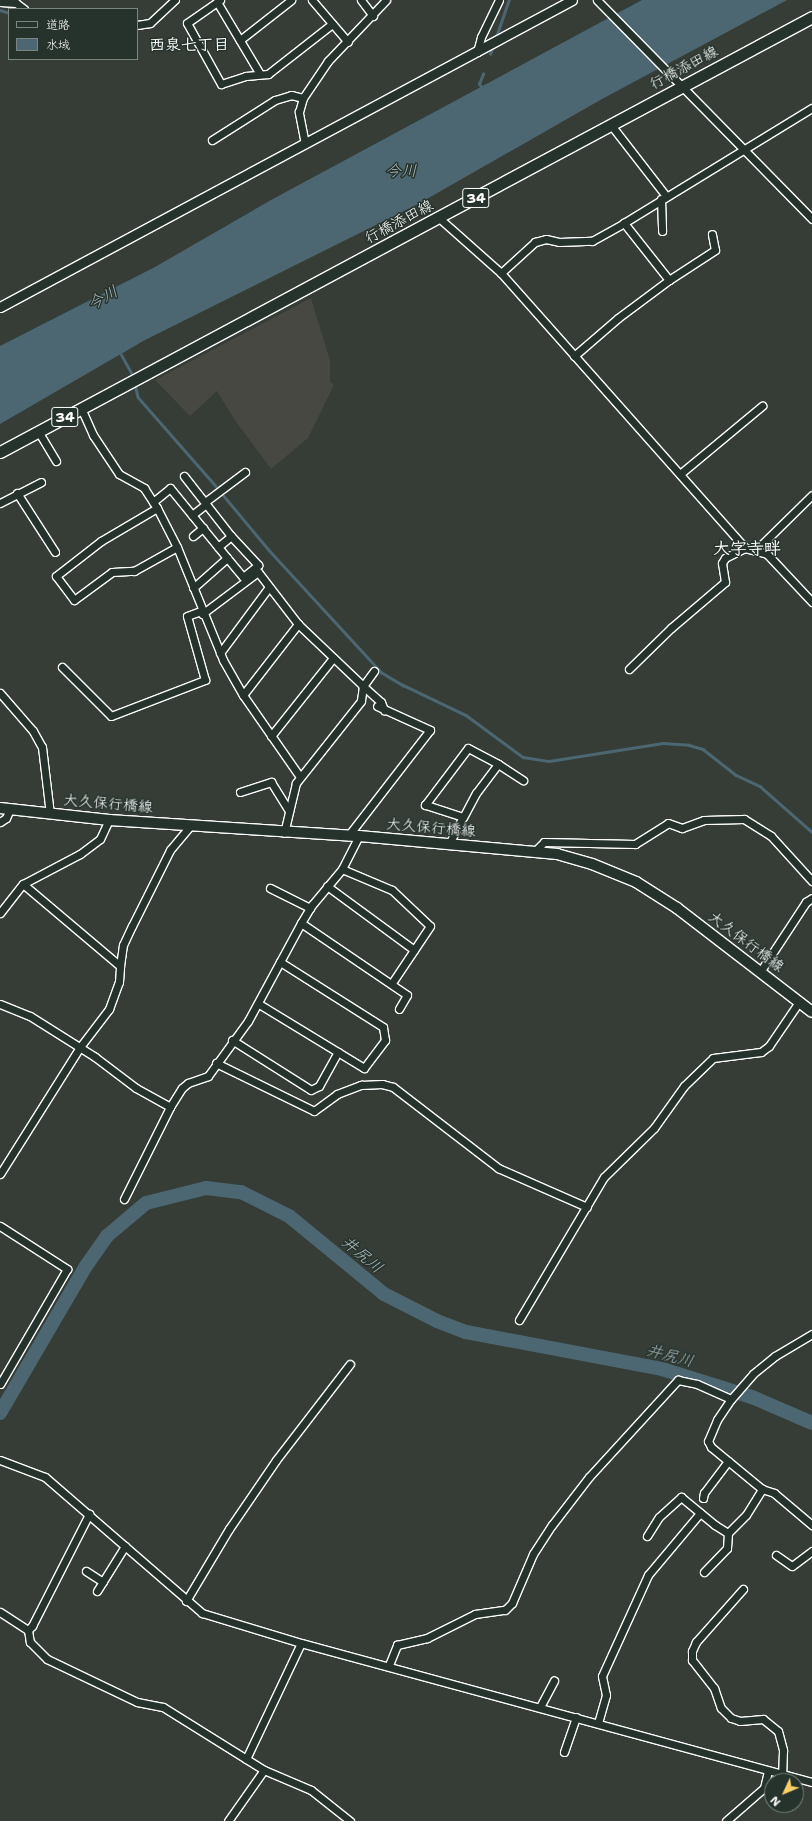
<!DOCTYPE html>
<html>
<head>
<meta charset="utf-8">
<style>
	body { margin:0 }
	#map { position:relative; width:812px; height:1821px; overflow:hidden; background:#353d36; font-family:"Shantell Sans","Klee One",sans-serif }
	div>[style] { position:absolute }
	[style*='--x'] { left:calc(var(--x)*1px); top:calc(var(--y)*1px); width:calc(var(--w)*1px); rotate:calc(var(--a)*1deg) }
	.built>* { inset:0; background:#464841 }
	.water>* { inset:0; background:#4c6772 }
	.stream>* { height:2.5px; margin:-1.25px; padding:0 1.25px; transform-origin:1.25px; border-radius:1.25px; background:#4c6772 }
	.river>* { height:14px; margin:-7px; padding:0 7px; transform-origin:7px; border-radius:7px; background:#4c6772 }
	.roads { filter:drop-shadow(1px 0 #fff) drop-shadow(-1px 0 #fff) drop-shadow(0 1px #fff) drop-shadow(0 -1px #fff) }
	.minor>* { height:7px; margin:-3.5px; padding:0 3.5px; transform-origin:3.5px; border-radius:3.5px; background:#26332d }
	.tertiary>* { height:9px; margin:-4.5px; padding:0 4.5px; transform-origin:4.5px; border-radius:4.5px; background:#26332d }
	.secondary>* { height:10px; margin:-5px; padding:0 5px; transform-origin:5px; border-radius:5px; background:#26332d }
	.primary>* { height:11px; margin:-5.5px; padding:0 5.5px; transform-origin:5.5px; border-radius:5.5px; background:#26332d }
	span { translate:-50% -50%; white-space:nowrap; text-align:center; line-height:1.15; -webkit-text-stroke:3px #26332d; paint-order:stroke }
	.shield-label span { padding:1px 3px; background:#26332d; border:1px solid; border-radius:3px; -webkit-text-stroke-width:0 }
	.shield-label { font-size:14px; color:#fff; font-weight:700 }
	.street-label { font-size:15px; color:#fff }
	.neighbourhood-label { font-size:16px; color:#fff; font-weight:700 }
	.water-label { font-size:16px; color:#aebbc0; font-style:italic }
	.quarter-label { font-size:17px; color:#fff; font-weight:700 }
	.legend { position:absolute; left:8px; top:8px; width:130px; height:52px; box-sizing:border-box; background:#26332d; border:1px solid #7d8581; margin:0; padding:5px 7px; list-style:none; font-size:12px; color:#fff }
	.legend li { display:flex; align-items:center; gap:8px; height:20px }
	.legend b { width:20px; border:1px solid #7d8581 }
	.north { position:absolute; left:764px; top:1773px; width:40px; height:40px; box-sizing:border-box; background:#26332d; border:1px solid #7d8581; border-radius:50%; rotate:226deg; font-size:11px; font-weight:700; line-height:16px; text-align:center; color:#fff }
	.north::after { content:''; display:block; margin:auto; width:14px; height:18px; background:#ffd166; clip-path:polygon(50% 0,100% 100%,50% 72%,0 100%) }
</style>
</head>
<body>
<div id="map">
	<div class="built">
		<div style="clip-path:polygon(311px 298px,330px 361px,330px 381px,334px 385px,308px 438px,271px 469px,234px 419px,217px 391px,190px 416px,155px 380px)"></div>
	</div>
	<div class="water">
		<div style="clip-path:polygon(642px 0,787px 0,602px 99px,418px 204px,145px 340px,0 424px,0 346px,155px 267px,271px 200px)"></div>
	</div>
	<div class="stream">
		<div style="--x:0;--y:10;--w:9;--a:18"></div>
		<div style="--x:496;--y:37;--w:39;--a:-71"></div>
		<div style="--x:490;--y:54;--w:9;--a:-69"></div>
		<div style="--x:482;--y:88;--w:5;--a:-127"></div>
		<div style="--x:479;--y:84;--w:11;--a:-68"></div>
		<div style="--x:120;--y:352;--w:29;--a:61"></div>
		<div style="--x:135;--y:384;--w:13;--a:77"></div>
		<div style="--x:138;--y:397;--w:118;--a:48.8"></div>
		<div style="--x:224;--y:496;--w:70;--a:50.2"></div>
		<div style="--x:269;--y:550;--w:166;--a:47.4"></div>
		<div style="--x:381;--y:672;--w:26;--a:31"></div>
		<div style="--x:403;--y:685;--w:70;--a:25.5"></div>
		<div style="--x:466;--y:715;--w:71;--a:36.4"></div>
		<div style="--x:523;--y:757;--w:26;--a:9"></div>
		<div style="--x:549;--y:761;--w:115;--a:-9"></div>
		<div style="--x:663;--y:743;--w:26;--a:4"></div>
		<div style="--x:689;--y:745;--w:15;--a:16"></div>
		<div style="--x:703;--y:749;--w:42;--a:38.2"></div>
		<div style="--x:736;--y:775;--w:26;--a:25"></div>
		<div style="--x:760;--y:786;--w:69;--a:41.5"></div>
	</div>
	<div class="river">
		<div style="--x:0;--y:1413;--w:170;--a:-59.7"></div>
		<div style="--x:86;--y:1266;--w:37;--a:-55"></div>
		<div style="--x:107;--y:1236;--w:51;--a:-40.2"></div>
		<div style="--x:146;--y:1203;--w:62;--a:-14"></div>
		<div style="--x:206;--y:1188;--w:35;--a:7"></div>
		<div style="--x:241;--y:1192;--w:54;--a:26.6"></div>
		<div style="--x:289;--y:1216;--w:123;--a:39.4"></div>
		<div style="--x:384;--y:1294;--w:59;--a:27"></div>
		<div style="--x:437;--y:1321;--w:31;--a:21"></div>
		<div style="--x:466;--y:1332;--w:199;--a:10.7"></div>
		<div style="--x:662;--y:1369;--w:94;--a:17.3"></div>
		<div style="--x:752;--y:1397;--w:65;--a:23.4"></div>
	</div>
	<div class="roads">
		<div class="minor">
			<div style="--x:220;--y:0;--w:40;--a:145.1"></div>
			<div style="--x:187;--y:23;--w:70;--a:60.9"></div>
			<div style="--x:221;--y:84;--w:26;--a:-18"></div>
			<div style="--x:246;--y:76;--w:22;--a:-5"></div>
			<div style="--x:268;--y:74;--w:81;--a:-38"></div>
			<div style="--x:312;--y:0;--w:55;--a:49.4"></div>
			<div style="--x:361;--y:0;--w:20;--a:53"></div>
			<div style="--x:597;--y:0;--w:307;--a:45.5"></div>
			<div style="--x:0;--y:2;--w:16;--a:4"></div>
			<div style="--x:16;--y:3;--w:10;--a:37"></div>
			<div style="--x:217;--y:2;--w:84;--a:59.2"></div>
			<div style="--x:137;--y:25;--w:13;--a:-9"></div>
			<div style="--x:150;--y:23;--w:34;--a:-43"></div>
			<div style="--x:240;--y:40;--w:65;--a:-38.1"></div>
			<div style="--x:477;--y:52;--w:16;--a:-75"></div>
			<div style="--x:481;--y:37;--w:41;--a:-64.1"></div>
			<div style="--x:611;--y:125;--w:90;--a:52.2"></div>
			<div style="--x:212;--y:140;--w:75;--a:-32.4"></div>
			<div style="--x:275;--y:100;--w:17;--a:-17"></div>
			<div style="--x:291;--y:95;--w:12;--a:14"></div>
			<div style="--x:305;--y:144;--w:33;--a:-101"></div>
			<div style="--x:299;--y:112;--w:15;--a:-74"></div>
			<div style="--x:303;--y:98;--w:45;--a:-56"></div>
			<div style="--x:328;--y:61;--w:84;--a:-46.4"></div>
			<div style="--x:661;--y:199;--w:32;--a:88"></div>
			<div style="--x:439;--y:218;--w:83;--a:41.6"></div>
			<div style="--x:501;--y:273;--w:368;--a:48.4"></div>
			<div style="--x:501;--y:273;--w:46;--a:-42.4"></div>
			<div style="--x:535;--y:242;--w:11;--a:-15"></div>
			<div style="--x:546;--y:239;--w:13;--a:13"></div>
			<div style="--x:559;--y:242;--w:33;--a:-2"></div>
			<div style="--x:592;--y:241;--w:37;--a:-29"></div>
			<div style="--x:669;--y:280;--w:55;--a:-33.1"></div>
			<div style="--x:715;--y:250;--w:16;--a:-101"></div>
			<div style="--x:574;--y:356;--w:58;--a:-40.8"></div>
			<div style="--x:618;--y:318;--w:64;--a:-36.7"></div>
			<div style="--x:669;--y:280;--w:73;--a:-128.3"></div>
			<div style="--x:624;--y:223;--w:220;--a:-31.5"></div>
			<div style="--x:81;--y:408;--w:30;--a:66"></div>
			<div style="--x:93;--y:435;--w:47;--a:56.3"></div>
			<div style="--x:119;--y:474;--w:29;--a:29"></div>
			<div style="--x:144;--y:488;--w:24;--a:57"></div>
			<div style="--x:157;--y:508;--w:44;--a:62.9"></div>
			<div style="--x:177;--y:547;--w:122;--a:67.8"></div>
			<div style="--x:223;--y:660;--w:40;--a:60.3"></div>
			<div style="--x:243;--y:695;--w:100;--a:55.2"></div>
			<div style="--x:38;--y:431;--w:35;--a:59"></div>
			<div style="--x:680;--y:474;--w:107;--a:-39.7"></div>
			<div style="--x:184;--y:476;--w:76;--a:51.9"></div>
			<div style="--x:17;--y:493;--w:70;--a:57.2"></div>
			<div style="--x:153;--y:502;--w:22;--a:-39"></div>
			<div style="--x:170;--y:488;--w:90;--a:50.8"></div>
			<div style="--x:227;--y:558;--w:45;--a:138.6"></div>
			<div style="--x:205;--y:502;--w:50;--a:-36.9"></div>
			<div style="--x:0;--y:503;--w:46;--a:-27.1"></div>
			<div style="--x:157;--y:508;--w:65;--a:149.5"></div>
			<div style="--x:101;--y:541;--w:57;--a:142.1"></div>
			<div style="--x:56;--y:576;--w:30;--a:53"></div>
			<div style="--x:74;--y:600;--w:47;--a:-36.4"></div>
			<div style="--x:112;--y:572;--w:22;--a:-3"></div>
			<div style="--x:134;--y:571;--w:49;--a:-29.2"></div>
			<div style="--x:192;--y:515;--w:18;--a:-38"></div>
			<div style="--x:193;--y:536;--w:13;--a:-39"></div>
			<div style="--x:218;--y:547;--w:17;--a:-40"></div>
			<div style="--x:231;--y:536;--w:40;--a:47"></div>
			<div style="--x:258;--y:565;--w:19;--a:141"></div>
			<div style="--x:243;--y:577;--w:25;--a:-130"></div>
			<div style="--x:756;--y:550;--w:78;--a:-44.5"></div>
			<div style="--x:202;--y:614;--w:70;--a:-36.9"></div>
			<div style="--x:258;--y:572;--w:66;--a:52.4"></div>
			<div style="--x:298;--y:624;--w:90;--a:43.6"></div>
			<div style="--x:363;--y:686;--w:15;--a:98"></div>
			<div style="--x:361;--y:701;--w:105;--a:128.4"></div>
			<div style="--x:296;--y:783;--w:51;--a:103.5"></div>
			<div style="--x:220;--y:653;--w:82;--a:-53.4"></div>
			<div style="--x:62;--y:667;--w:69;--a:45"></div>
			<div style="--x:111;--y:716;--w:101;--a:-21"></div>
			<div style="--x:205;--y:680;--w:66;--a:-105.7"></div>
			<div style="--x:187;--y:616;--w:15;--a:-20"></div>
			<div style="--x:629;--y:669;--w:59;--a:-44.3"></div>
			<div style="--x:671;--y:628;--w:71;--a:-40.4"></div>
			<div style="--x:725;--y:582;--w:19;--a:-99"></div>
			<div style="--x:722;--y:563;--w:6;--a:-59"></div>
			<div style="--x:725;--y:558;--w:22;--a:-27"></div>
			<div style="--x:745;--y:548;--w:23;--a:15"></div>
			<div style="--x:767;--y:554;--w:66;--a:46.8"></div>
			<div style="--x:374;--y:671;--w:19;--a:126"></div>
			<div style="--x:363;--y:686;--w:24;--a:42"></div>
			<div style="--x:381;--y:702;--w:9;--a:69"></div>
			<div style="--x:0;--y:693;--w:50;--a:49"></div>
			<div style="--x:33;--y:731;--w:18;--a:61"></div>
			<div style="--x:42;--y:747;--w:67;--a:83.2"></div>
			<div style="--x:243;--y:695;--w:90;--a:-52.2"></div>
			<div style="--x:271;--y:736;--w:100;--a:-51.5"></div>
			<div style="--x:498;--y:764;--w:30;--a:33"></div>
			<div style="--x:240;--y:792;--w:33;--a:-18"></div>
			<div style="--x:271;--y:782;--w:34;--a:58"></div>
			<div style="--x:0;--y:822;--w:7;--a:-34"></div>
			<div style="--x:6;--y:818;--w:10;--a:-66"></div>
			<div style="--x:348;--y:836;--w:134;--a:-52.3"></div>
			<div style="--x:430;--y:730;--w:58;--a:-155.6"></div>
			<div style="--x:449;--y:844;--w:30;--a:-63"></div>
			<div style="--x:463;--y:817;--w:40;--a:-162"></div>
			<div style="--x:425;--y:805;--w:71;--a:-53"></div>
			<div style="--x:468;--y:748;--w:34;--a:28"></div>
			<div style="--x:498;--y:764;--w:36;--a:127"></div>
			<div style="--x:476;--y:793;--w:27;--a:118"></div>
			<div style="--x:534;--y:852;--w:14;--a:-45"></div>
			<div style="--x:544;--y:842;--w:91;--a:1.3"></div>
			<div style="--x:635;--y:844;--w:39;--a:-32"></div>
			<div style="--x:668;--y:823;--w:15;--a:20"></div>
			<div style="--x:682;--y:828;--w:23;--a:-20"></div>
			<div style="--x:704;--y:820;--w:40;--a:-1.4"></div>
			<div style="--x:744;--y:819;--w:32;--a:32"></div>
			<div style="--x:771;--y:836;--w:61;--a:47.7"></div>
			<div style="--x:342;--y:869;--w:54;--a:22.8"></div>
			<div style="--x:392;--y:890;--w:52;--a:43.5"></div>
			<div style="--x:430;--y:926;--w:69;--a:123.7"></div>
			<div style="--x:327;--y:886;--w:108;--a:36.3"></div>
			<div style="--x:270;--y:888;--w:45;--a:26.6"></div>
			<div style="--x:0;--y:913;--w:37;--a:-52"></div>
			<div style="--x:23;--y:884;--w:64;--a:-27.8"></div>
			<div style="--x:80;--y:854;--w:25;--a:-37"></div>
			<div style="--x:100;--y:839;--w:21;--a:-65"></div>
			<div style="--x:301;--y:923;--w:128;--a:34.2"></div>
			<div style="--x:407;--y:995;--w:16;--a:120"></div>
			<div style="--x:120;--y:966;--w:21;--a:-82"></div>
			<div style="--x:123;--y:945;--w:21;--a:-65"></div>
			<div style="--x:132;--y:926;--w:85;--a:-63.4"></div>
			<div style="--x:170;--y:850;--w:31;--a:-50"></div>
			<div style="--x:760;--y:972;--w:84;--a:-56.7"></div>
			<div style="--x:806;--y:902;--w:7;--a:-34"></div>
			<div style="--x:0;--y:1004;--w:32;--a:22"></div>
			<div style="--x:30;--y:1016;--w:77;--a:32.2"></div>
			<div style="--x:95;--y:1057;--w:51;--a:37.1"></div>
			<div style="--x:136;--y:1088;--w:39;--a:29"></div>
			<div style="--x:259;--y:1004;--w:123;--a:31.4"></div>
			<div style="--x:364;--y:1068;--w:35;--a:-53"></div>
			<div style="--x:385;--y:1040;--w:13;--a:-99"></div>
			<div style="--x:383;--y:1027;--w:122;--a:-147.7"></div>
			<div style="--x:232;--y:1040;--w:93;--a:32.3"></div>
			<div style="--x:311;--y:1090;--w:9;--a:-27"></div>
			<div style="--x:319;--y:1086;--w:39;--a:-61"></div>
			<div style="--x:216;--y:1063;--w:109;--a:26.1"></div>
			<div style="--x:314;--y:1111;--w:29;--a:-36"></div>
			<div style="--x:337;--y:1094;--w:26;--a:-21"></div>
			<div style="--x:361;--y:1085;--w:21;--a:-3"></div>
			<div style="--x:382;--y:1084;--w:11;--a:15"></div>
			<div style="--x:393;--y:1087;--w:133;--a:37.6"></div>
			<div style="--x:498;--y:1168;--w:97;--a:23.7"></div>
			<div style="--x:0;--y:1174;--w:150;--a:-57.8"></div>
			<div style="--x:80;--y:1047;--w:48;--a:-52.7"></div>
			<div style="--x:109;--y:1009;--w:29;--a:-70"></div>
			<div style="--x:119;--y:982;--w:16;--a:-86"></div>
			<div style="--x:120;--y:966;--w:127;--a:-139.8"></div>
			<div style="--x:124;--y:1199;--w:103;--a:-63.4"></div>
			<div style="--x:170;--y:1107;--w:22;--a:-58"></div>
			<div style="--x:182;--y:1088;--w:8;--a:-40"></div>
			<div style="--x:188;--y:1083;--w:21;--a:-19"></div>
			<div style="--x:208;--y:1076;--w:68;--a:-54"></div>
			<div style="--x:248;--y:1021;--w:111;--a:-61.6"></div>
			<div style="--x:301;--y:923;--w:21;--a:-59"></div>
			<div style="--x:312;--y:905;--w:47;--a:-50.2"></div>
			<div style="--x:342;--y:869;--w:37;--a:-63"></div>
			<div style="--x:0;--y:1226;--w:80;--a:32.7"></div>
			<div style="--x:67;--y:1269;--w:133;--a:120.2"></div>
			<div style="--x:519;--y:1320;--w:166;--a:-59.3"></div>
			<div style="--x:604;--y:1177;--w:70;--a:-44.4"></div>
			<div style="--x:654;--y:1128;--w:52;--a:-54.5"></div>
			<div style="--x:684;--y:1086;--w:40;--a:-44"></div>
			<div style="--x:713;--y:1058;--w:48;--a:-7.1"></div>
			<div style="--x:761;--y:1052;--w:10;--a:-37"></div>
			<div style="--x:769;--y:1046;--w:53;--a:-55.7"></div>
			<div style="--x:812;--y:1334;--w:43;--a:149.3"></div>
			<div style="--x:775;--y:1356;--w:28;--a:141"></div>
			<div style="--x:753;--y:1374;--w:33;--a:131"></div>
			<div style="--x:731;--y:1399;--w:25;--a:124"></div>
			<div style="--x:717;--y:1420;--w:23;--a:113"></div>
			<div style="--x:708;--y:1441;--w:7;--a:63"></div>
			<div style="--x:711;--y:1447;--w:66;--a:39.5"></div>
			<div style="--x:762;--y:1489;--w:13;--a:18"></div>
			<div style="--x:774;--y:1493;--w:50;--a:40.1"></div>
			<div style="--x:0;--y:1460;--w:48;--a:20.7"></div>
			<div style="--x:45;--y:1477;--w:208;--a:40.9"></div>
			<div style="--x:202;--y:1613;--w:103;--a:16.9"></div>
			<div style="--x:301;--y:1643;--w:530;--a:15.22"></div>
			<div style="--x:703;--y:1498;--w:5;--a:-79"></div>
			<div style="--x:704;--y:1493;--w:40;--a:-53"></div>
			<div style="--x:647;--y:1536;--w:22;--a:-58"></div>
			<div style="--x:659;--y:1517;--w:30;--a:-42"></div>
			<div style="--x:681;--y:1497;--w:44;--a:39.5"></div>
			<div style="--x:715;--y:1525;--w:15;--a:32"></div>
			<div style="--x:728;--y:1533;--w:25;--a:-45"></div>
			<div style="--x:746;--y:1515;--w:31;--a:-58"></div>
			<div style="--x:776;--y:1555;--w:19;--a:35"></div>
			<div style="--x:792;--y:1566;--w:25;--a:-37"></div>
			<div style="--x:86;--y:1571;--w:20;--a:33"></div>
			<div style="--x:704;--y:1572;--w:33;--a:-46"></div>
			<div style="--x:727;--y:1548;--w:15;--a:-86"></div>
			<div style="--x:743;--y:1589;--w:71;--a:131.6"></div>
			<div style="--x:696;--y:1642;--w:10;--a:114"></div>
			<div style="--x:692;--y:1651;--w:9;--a:90"></div>
			<div style="--x:692;--y:1660;--w:36;--a:52"></div>
			<div style="--x:714;--y:1688;--w:21;--a:71"></div>
			<div style="--x:721;--y:1708;--w:14;--a:45"></div>
			<div style="--x:731;--y:1718;--w:9;--a:18"></div>
			<div style="--x:740;--y:1721;--w:23;--a:-5"></div>
			<div style="--x:763;--y:1719;--w:19;--a:39"></div>
			<div style="--x:778;--y:1731;--w:20;--a:75"></div>
			<div style="--x:783;--y:1750;--w:24;--a:92"></div>
			<div style="--x:97;--y:1591;--w:53;--a:-58.1"></div>
			<div style="--x:186;--y:1601;--w:84;--a:-59.2"></div>
			<div style="--x:229;--y:1529;--w:83;--a:-55.7"></div>
			<div style="--x:276;--y:1460;--w:121;--a:-52.4"></div>
			<div style="--x:0;--y:1612;--w:33;--a:33"></div>
			<div style="--x:28;--y:1630;--w:12;--a:81"></div>
			<div style="--x:30;--y:1642;--w:24;--a:45"></div>
			<div style="--x:47;--y:1659;--w:100;--a:25.5"></div>
			<div style="--x:137;--y:1702;--w:26;--a:11"></div>
			<div style="--x:163;--y:1707;--w:119;--a:32"></div>
			<div style="--x:264;--y:1770;--w:51;--a:23.1"></div>
			<div style="--x:311;--y:1790;--w:50;--a:38.5"></div>
			<div style="--x:28;--y:1630;--w:6;--a:-45"></div>
			<div style="--x:32;--y:1626;--w:126;--a:-63"></div>
			<div style="--x:389;--y:1665;--w:22;--a:-68"></div>
			<div style="--x:397;--y:1645;--w:31;--a:-13"></div>
			<div style="--x:427;--y:1638;--w:54;--a:-26.6"></div>
			<div style="--x:475;--y:1614;--w:30;--a:-8"></div>
			<div style="--x:505;--y:1610;--w:10;--a:-45"></div>
			<div style="--x:512;--y:1603;--w:53;--a:-66.8"></div>
			<div style="--x:533;--y:1554;--w:35;--a:-57"></div>
			<div style="--x:552;--y:1525;--w:61;--a:-52.4"></div>
			<div style="--x:589;--y:1477;--w:132;--a:-47.5"></div>
			<div style="--x:678;--y:1380;--w:19;--a:12"></div>
			<div style="--x:697;--y:1384;--w:37;--a:24"></div>
			<div style="--x:540;--y:1707;--w:30;--a:-62"></div>
			<div style="--x:598;--y:1723;--w:29;--a:-74"></div>
			<div style="--x:606;--y:1695;--w:19;--a:-102"></div>
			<div style="--x:602;--y:1676;--w:111;--a:-65.5"></div>
			<div style="--x:648;--y:1575;--w:81;--a:-50"></div>
			<div style="--x:564;--y:1752;--w:37;--a:-71"></div>
			<div style="--x:246;--y:1759;--w:128;--a:-64.6"></div>
			<div style="--x:228;--y:1821;--w:62;--a:-54.8"></div>
			<div style="--x:726;--y:1821;--w:50;--a:-41"></div>
			<div style="--x:764;--y:1788;--w:17;--a:-77"></div>
		</div>
		<div class="tertiary">
			<div style="--x:0;--y:307;--w:649;--a:-28.22"></div>
		</div>
		<div class="secondary">
			<div style="--x:0;--y:808;--w:110;--a:6.3"></div>
			<div style="--x:109;--y:820;--w:251;--a:3.7"></div>
			<div style="--x:359;--y:836;--w:199;--a:5.2"></div>
			<div style="--x:557;--y:854;--w:36;--a:16"></div>
			<div style="--x:592;--y:864;--w:48;--a:22.2"></div>
			<div style="--x:636;--y:882;--w:49;--a:32.4"></div>
			<div style="--x:677;--y:908;--w:170;--a:37.6"></div>
		</div>
		<div class="primary">
			<div style="--x:0;--y:452;--w:921;--a:-28.18"></div>
		</div>
	</div>
	<div class="shield-label">
		<span style="left:476px;top:198px">34</span>
		<span style="left:65px;top:417px">34</span>
	</div>
	<div class="street-label">
		<span style="left:684px;top:68px;rotate:-28deg">行橋添田線</span>
		<span style="left:399px;top:222px;rotate:-28deg">行橋添田線</span>
		<span style="left:108px;top:804px;rotate:5deg">大久保行橋線</span>
		<span style="left:431px;top:828px;rotate:5deg">大久保行橋線</span>
		<span style="left:746px;top:942px;rotate:37deg">大久保行橋線</span>
	</div>
	<div class="neighbourhood-label">
		<span style="left:189px;top:45px">西泉七丁目</span>
	</div>
	<div class="water-label">
		<span style="left:401px;top:171px">今川</span>
		<span style="left:103px;top:298px;rotate:-29deg">今川</span>
		<span style="left:362px;top:1255px;rotate:40deg">井尻川</span>
		<span style="left:670px;top:1356px;rotate:15deg">井尻川</span>
	</div>
	<div class="quarter-label">
		<span style="left:747px;top:549px">大字寺畔</span>
	</div>
	<ul class="legend">
	<li><b style="height:5px;background:#26332d"></b>道路</li>
	<li><b style="height:11px;background:#4c6772"></b>水域</li>
	</ul>
	<div class="north">N</div>
</div>
</body>
</html>
